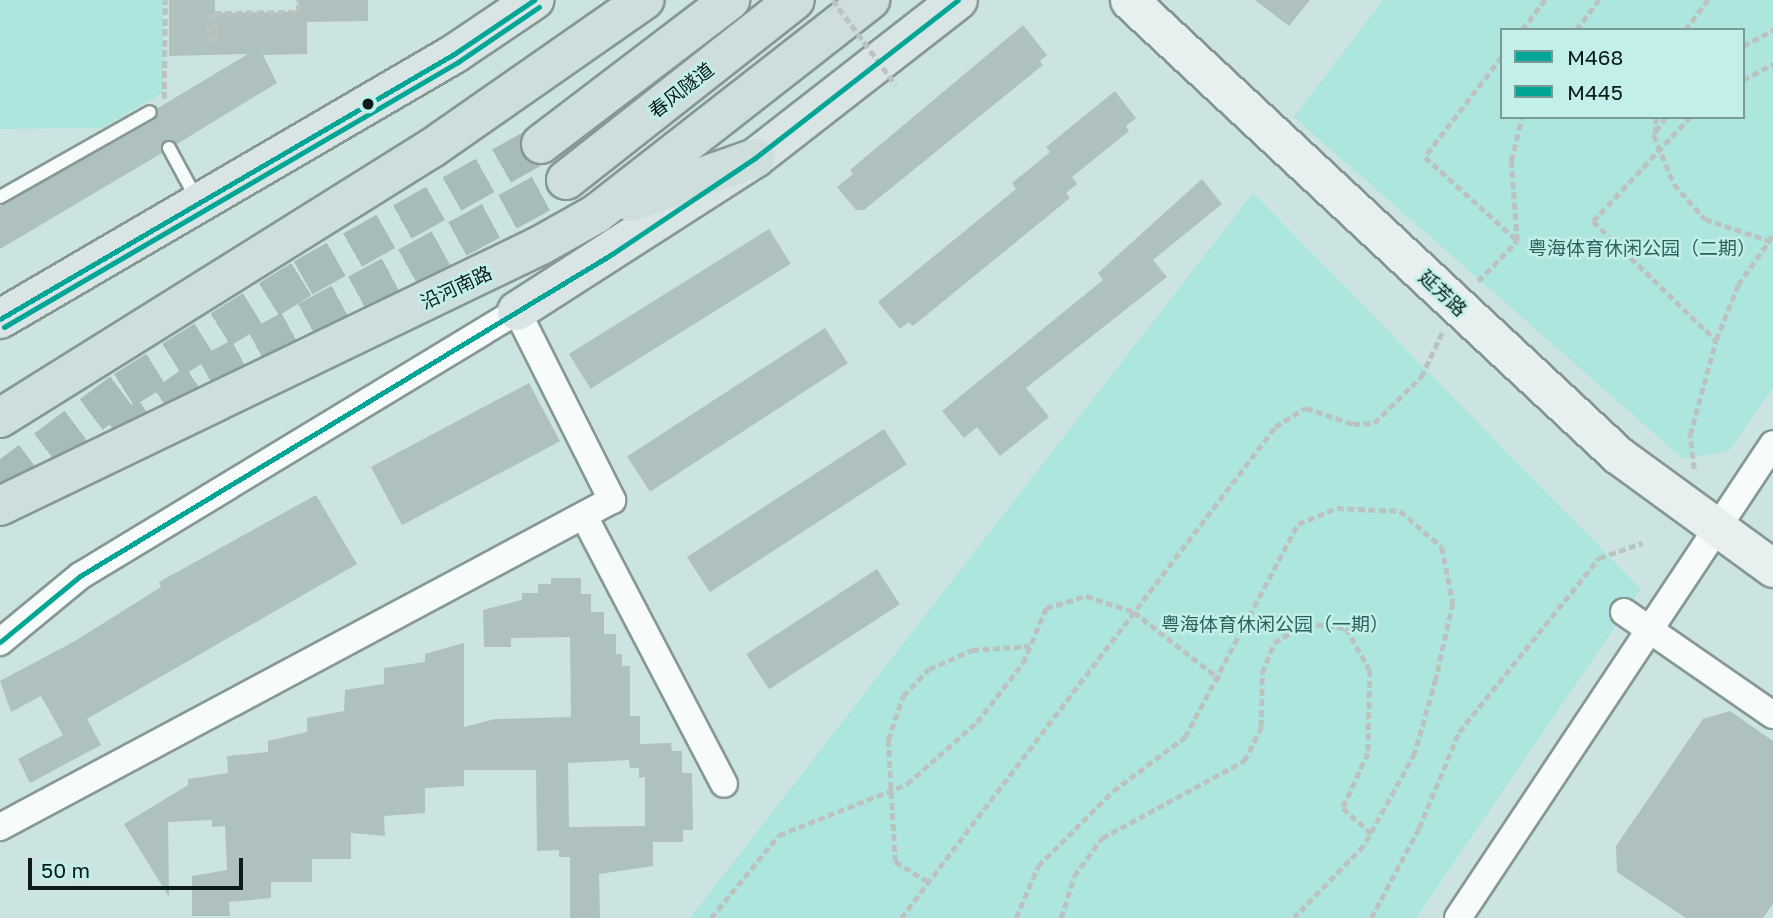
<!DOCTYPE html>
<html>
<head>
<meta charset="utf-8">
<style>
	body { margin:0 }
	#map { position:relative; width:1773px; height:918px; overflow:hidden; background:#cce4e1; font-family:"Golos Text","Noto Sans SC",sans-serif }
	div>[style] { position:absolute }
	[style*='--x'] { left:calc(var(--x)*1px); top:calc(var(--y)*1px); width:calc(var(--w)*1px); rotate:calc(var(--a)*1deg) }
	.green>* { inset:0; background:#ade6df }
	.building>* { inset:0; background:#aec1bf; transform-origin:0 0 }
	.trunk-tunnel>* { height:38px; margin-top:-19px; transform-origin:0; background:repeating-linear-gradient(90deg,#a5bcb9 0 38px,transparent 0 57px) }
	.path>* { height:4.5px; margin-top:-2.25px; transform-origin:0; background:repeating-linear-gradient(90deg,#bbc3c1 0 7px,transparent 0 10.5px) }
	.roads { filter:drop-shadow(2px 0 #859896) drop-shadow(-2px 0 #859896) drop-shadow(0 2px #859896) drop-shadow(0 -2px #859896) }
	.service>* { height:12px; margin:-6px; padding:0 6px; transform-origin:6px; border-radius:6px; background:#f7fbfa }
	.minor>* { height:26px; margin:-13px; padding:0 13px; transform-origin:13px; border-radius:13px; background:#f7fbfa }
	.secondary>* { height:37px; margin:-18.5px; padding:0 18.5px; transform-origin:18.5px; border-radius:18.5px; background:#e8f0ef }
	.primary>* { height:38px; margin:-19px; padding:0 19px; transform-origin:19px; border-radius:19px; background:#d9e5e4 }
	.trunk>* { height:38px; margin:-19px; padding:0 19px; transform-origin:19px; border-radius:19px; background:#cededc }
	.path-bridge>* { height:4.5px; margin-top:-2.25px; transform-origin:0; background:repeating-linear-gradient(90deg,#bbc3c1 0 7px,transparent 0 10.5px) }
	.bus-1>* { height:5px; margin:-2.5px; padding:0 2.5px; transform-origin:2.5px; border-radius:2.5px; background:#02a696 }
	.bus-2>* { height:5px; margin:-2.5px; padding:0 2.5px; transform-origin:2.5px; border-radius:2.5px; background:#02a696 }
	.dots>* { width:19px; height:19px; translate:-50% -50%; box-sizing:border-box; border:4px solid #c2efe9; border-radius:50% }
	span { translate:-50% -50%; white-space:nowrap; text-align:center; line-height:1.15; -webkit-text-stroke:5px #c2efe9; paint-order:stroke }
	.street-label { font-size:19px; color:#0b1c1a }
	.park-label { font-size:19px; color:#2a625d }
	.legend { position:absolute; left:1500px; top:28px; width:245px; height:91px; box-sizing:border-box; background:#c2efe9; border:2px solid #799b96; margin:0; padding:9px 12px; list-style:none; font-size:21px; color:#0b1c1a }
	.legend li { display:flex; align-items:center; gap:14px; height:35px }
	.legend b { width:35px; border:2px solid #799b96 }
	.scale { position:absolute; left:28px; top:858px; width:215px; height:32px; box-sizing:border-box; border:4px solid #0b1c1a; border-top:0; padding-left:9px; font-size:21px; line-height:24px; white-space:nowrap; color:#0b1c1a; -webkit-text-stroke:5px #c2efe9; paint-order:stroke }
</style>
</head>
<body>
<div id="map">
	<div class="green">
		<div style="clip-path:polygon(0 0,163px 0,164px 92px,102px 128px,0 129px)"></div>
		<div style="clip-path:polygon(evenodd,1383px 0,1773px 0,1773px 388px,1729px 451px,1683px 459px,1294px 117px,1383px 0,1502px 30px,1743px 30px,1743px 117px,1502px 117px,1502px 30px)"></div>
		<div style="clip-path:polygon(1253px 193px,1641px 589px,1416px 918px,690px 918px)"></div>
	</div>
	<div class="building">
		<div style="clip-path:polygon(169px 0,215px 0,215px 13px,298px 12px,298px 0,368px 0,368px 21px,307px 22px,307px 54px,263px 55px,277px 83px,177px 144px,164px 141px,162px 153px,0 249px,0 206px,154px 120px,158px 108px,248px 54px,169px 56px)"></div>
		<div style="clip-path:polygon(1255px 0,1310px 0,1289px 26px)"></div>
		<div style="clip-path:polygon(1023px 25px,1047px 55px,1040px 61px,1043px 65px,864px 210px,856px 210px,837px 187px,853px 174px,850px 170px)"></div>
		<div style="clip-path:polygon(1115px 91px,1136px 118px,1126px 126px,1129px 131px,1072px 177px,1077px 184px,1066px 193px,1070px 198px,913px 326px,909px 322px,900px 329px,878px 302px,1016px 189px,1012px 183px,1050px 152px,1046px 147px)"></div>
		<div style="clip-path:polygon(1202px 179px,1222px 204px,1153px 260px,1167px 277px,1026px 388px,1049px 417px,1000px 456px,977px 427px,964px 438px,942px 411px,1103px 280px,1098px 273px)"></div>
		<div style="left:769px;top:229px;width:41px;height:236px;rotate:58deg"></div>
		<div style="left:825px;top:328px;width:42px;height:236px;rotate:57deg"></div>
		<div style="left:529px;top:383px;width:66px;height:179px;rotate:62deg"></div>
		<div style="left:884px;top:429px;width:42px;height:235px;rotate:57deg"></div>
		<div style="clip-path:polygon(316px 495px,357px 564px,87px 719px,101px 745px,30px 783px,18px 759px,63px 735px,41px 696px,11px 712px,0 681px,75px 641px,161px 587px,159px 582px)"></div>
		<div style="left:877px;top:569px;width:42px;height:156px;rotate:57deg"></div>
		<div style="clip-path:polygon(evenodd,551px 578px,581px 578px,581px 594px,591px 594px,591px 612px,604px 612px,604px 634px,616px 634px,616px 654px,622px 654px,622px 666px,630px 666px,630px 716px,640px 716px,640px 744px,671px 743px,672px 751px,682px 751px,682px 773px,692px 773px,693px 830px,683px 830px,683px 842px,653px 842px,653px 866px,599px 874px,600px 918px,570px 918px,570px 857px,559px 857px,559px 850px,537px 851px,536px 770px,464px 770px,464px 786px,425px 788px,425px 813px,384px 816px,385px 836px,351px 833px,351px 859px,312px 859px,312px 882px,271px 882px,271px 898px,229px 902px,230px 916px,192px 916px,192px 876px,227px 870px,225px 826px,212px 827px,212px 820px,168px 822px,169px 897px,124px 824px,188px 785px,188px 779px,228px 773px,227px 756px,268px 752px,268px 741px,307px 732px,307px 718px,344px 711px,345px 690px,384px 684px,384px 668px,425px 662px,425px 654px,464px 643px,464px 727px,495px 719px,571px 717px,570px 637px,511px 638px,511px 647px,484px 647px,483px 610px,522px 600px,522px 593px,538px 593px,538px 584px,551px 584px,551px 578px,629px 760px,630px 768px,639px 768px,639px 778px,645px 777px,645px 826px,569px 827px,568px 763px,629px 760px)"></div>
		<div style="clip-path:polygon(1730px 711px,1773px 741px,1773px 904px,1763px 918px,1686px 918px,1617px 872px,1616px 846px,1703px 719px)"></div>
	</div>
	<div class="trunk-tunnel">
		<div style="--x:118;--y:437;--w:108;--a:-34.9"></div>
		<div style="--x:207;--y:375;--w:409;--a:-28.5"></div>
		<div style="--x:0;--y:483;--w:155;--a:-36.9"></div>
		<div style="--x:124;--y:390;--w:211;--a:-32"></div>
		<div style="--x:303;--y:278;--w:273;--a:-29.4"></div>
	</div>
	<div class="path">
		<div style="--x:209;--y:14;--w:26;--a:88"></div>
		<div style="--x:210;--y:40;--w:5;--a:0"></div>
		<div style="--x:215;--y:40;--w:27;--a:-90"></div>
		<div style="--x:215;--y:13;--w:83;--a:-0.7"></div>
		<div style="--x:298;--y:12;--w:12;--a:-90"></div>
		<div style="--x:1522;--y:30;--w:38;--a:-53"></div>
		<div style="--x:1576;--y:30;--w:38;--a:-53"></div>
		<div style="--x:1685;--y:30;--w:38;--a:-53"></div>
		<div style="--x:1743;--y:46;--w:34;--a:-28"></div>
		<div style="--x:1502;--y:57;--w:126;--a:127.6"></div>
		<div style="--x:1425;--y:157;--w:124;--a:42.1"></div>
		<div style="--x:1743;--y:80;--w:34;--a:-28"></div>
		<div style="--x:164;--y:99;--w:99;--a:-89.4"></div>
		<div style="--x:1666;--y:117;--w:22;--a:124"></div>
		<div style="--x:1654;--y:135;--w:53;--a:67.8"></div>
		<div style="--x:1674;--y:184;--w:47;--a:48.5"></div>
		<div style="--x:1705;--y:219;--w:72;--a:18.7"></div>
		<div style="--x:1655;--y:134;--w:17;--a:-87"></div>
		<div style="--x:1593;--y:221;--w:171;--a:44.1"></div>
		<div style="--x:1478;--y:281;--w:56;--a:-45.7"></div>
		<div style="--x:1517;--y:241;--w:80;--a:-94.3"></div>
		<div style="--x:1511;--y:161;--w:45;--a:-76"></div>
		<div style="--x:1694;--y:469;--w:34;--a:-97"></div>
		<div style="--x:1690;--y:435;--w:98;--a:-74.7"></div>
		<div style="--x:1716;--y:340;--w:59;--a:-68.2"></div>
		<div style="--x:1738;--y:285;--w:61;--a:-55"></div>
		<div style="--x:928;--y:882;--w:39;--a:-149"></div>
		<div style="--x:895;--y:862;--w:122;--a:-93.3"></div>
		<div style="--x:888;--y:740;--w:46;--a:-71.2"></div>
		<div style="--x:903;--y:696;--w:37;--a:-46"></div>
		<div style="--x:929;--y:669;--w:47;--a:-23.8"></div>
		<div style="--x:972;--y:650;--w:58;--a:-3.9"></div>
		<div style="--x:711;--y:918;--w:107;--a:-50.7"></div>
		<div style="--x:779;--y:835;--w:138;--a:-21.7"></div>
		<div style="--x:907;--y:784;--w:94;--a:-41.5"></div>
		<div style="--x:977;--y:722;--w:75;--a:-52.1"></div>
		<div style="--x:1023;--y:663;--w:60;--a:-67.3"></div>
		<div style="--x:1046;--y:608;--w:42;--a:-16.7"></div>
		<div style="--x:1086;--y:596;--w:51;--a:18.4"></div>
		<div style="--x:1134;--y:612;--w:109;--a:37.9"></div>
		<div style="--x:901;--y:918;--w:617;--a:-52.7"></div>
		<div style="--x:1275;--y:427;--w:36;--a:-32"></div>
		<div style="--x:1306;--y:408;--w:50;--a:18.8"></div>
		<div style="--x:1353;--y:424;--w:21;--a:-3"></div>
		<div style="--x:1374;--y:423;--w:66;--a:-44.4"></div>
		<div style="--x:1421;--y:377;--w:49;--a:-64.5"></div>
		<div style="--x:1016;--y:918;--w:56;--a:-67.1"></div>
		<div style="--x:1038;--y:866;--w:106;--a:-45"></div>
		<div style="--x:1113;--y:791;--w:90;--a:-36.9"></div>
		<div style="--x:1185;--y:737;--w:241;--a:-62.1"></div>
		<div style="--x:1298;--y:524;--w:42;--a:-22.3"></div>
		<div style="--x:1337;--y:508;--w:63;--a:2.7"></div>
		<div style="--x:1400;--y:511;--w:55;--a:40.6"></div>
		<div style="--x:1442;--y:547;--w:57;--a:78.9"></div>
		<div style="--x:1453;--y:603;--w:78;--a:102.6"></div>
		<div style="--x:1436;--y:679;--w:77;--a:105.8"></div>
		<div style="--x:1415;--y:753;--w:106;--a:118.7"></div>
		<div style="--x:1364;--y:846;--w:100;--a:134.2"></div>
		<div style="--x:1061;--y:918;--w:44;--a:-72.8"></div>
		<div style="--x:1074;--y:876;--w:47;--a:-53.6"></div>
		<div style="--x:1102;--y:838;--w:162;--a:-28.5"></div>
		<div style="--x:1244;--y:761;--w:38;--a:-63"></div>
		<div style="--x:1261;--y:727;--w:54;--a:-88.9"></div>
		<div style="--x:1262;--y:673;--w:32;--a:-68"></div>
		<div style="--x:1274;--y:643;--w:38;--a:-32"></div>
		<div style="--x:1306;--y:623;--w:40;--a:7.1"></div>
		<div style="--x:1346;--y:628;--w:48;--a:60.3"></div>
		<div style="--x:1370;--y:670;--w:83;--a:91.4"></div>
		<div style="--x:1368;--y:753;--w:60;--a:114.4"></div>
		<div style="--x:1343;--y:808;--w:38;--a:42"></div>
		<div style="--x:1371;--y:918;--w:102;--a:-61.9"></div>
		<div style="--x:1419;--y:828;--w:104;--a:-67.4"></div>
		<div style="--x:1459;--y:732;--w:223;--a:-51.2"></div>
		<div style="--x:1599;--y:558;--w:46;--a:-19.2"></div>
	</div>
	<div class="roads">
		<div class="service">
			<div style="--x:169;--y:148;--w:57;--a:61.6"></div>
			<div style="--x:0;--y:197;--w:172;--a:-29.5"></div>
		</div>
		<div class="minor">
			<div style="--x:584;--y:516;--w:302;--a:62.4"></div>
			<div style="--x:1624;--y:612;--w:181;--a:34.7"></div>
			<div style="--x:0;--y:642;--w:104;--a:-39.5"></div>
			<div style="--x:80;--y:576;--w:511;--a:-31.23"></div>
			<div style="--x:517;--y:311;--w:212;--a:63.3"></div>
			<div style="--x:612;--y:500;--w:694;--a:151.88"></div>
			<div style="--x:1458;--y:918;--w:569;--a:-56.39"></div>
		</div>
		<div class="secondary">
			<div style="--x:1129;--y:0;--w:668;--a:42.94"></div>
			<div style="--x:1618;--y:455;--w:192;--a:36.1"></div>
		</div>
		<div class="primary">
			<div style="--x:517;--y:311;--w:283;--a:-32.7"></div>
			<div style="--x:755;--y:158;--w:257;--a:-37.9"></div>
			<div style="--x:0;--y:319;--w:526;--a:-30.27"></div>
			<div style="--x:454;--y:54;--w:97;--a:-34"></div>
		</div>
		<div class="trunk">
			<div style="--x:541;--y:144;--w:238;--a:-37.3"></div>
			<div style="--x:566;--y:180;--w:291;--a:-38.2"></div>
			<div style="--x:631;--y:202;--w:132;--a:-19.5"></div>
			<div style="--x:0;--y:418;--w:509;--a:-32.01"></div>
			<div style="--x:432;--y:148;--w:259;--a:-34.9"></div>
			<div style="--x:0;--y:506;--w:601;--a:-25.75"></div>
			<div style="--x:541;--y:245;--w:63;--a:-29.4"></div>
			<div style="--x:596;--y:214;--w:348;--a:-38"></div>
		</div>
	</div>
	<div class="path-bridge">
		<div style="--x:833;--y:0;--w:106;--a:53.5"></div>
		<div style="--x:1593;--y:221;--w:142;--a:-47"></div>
	</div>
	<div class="bus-1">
		<div style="--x:0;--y:319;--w:526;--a:-30.27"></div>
		<div style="--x:454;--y:54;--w:97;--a:-34"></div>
		<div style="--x:0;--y:642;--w:104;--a:-39.5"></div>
		<div style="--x:80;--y:576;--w:622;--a:-31.18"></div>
		<div style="--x:612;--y:254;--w:172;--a:-33.9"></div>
		<div style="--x:755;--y:158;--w:257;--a:-37.9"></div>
	</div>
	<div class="bus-2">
		<div style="--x:4;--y:327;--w:526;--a:-30.27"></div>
		<div style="--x:458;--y:62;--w:98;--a:-34.2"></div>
	</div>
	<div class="dots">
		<div style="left:368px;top:104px;background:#0b1c1a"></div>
	</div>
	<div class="street-label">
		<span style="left:681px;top:90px;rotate:-38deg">春风隧道</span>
		<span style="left:456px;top:287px;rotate:-25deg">沿河南路</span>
		<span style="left:1443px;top:293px;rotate:43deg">延芳路</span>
	</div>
	<div class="park-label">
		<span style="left:1642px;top:248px">粤海体育休闲公园（二期）</span>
		<span style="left:1275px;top:624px">粤海体育休闲公园（一期）</span>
	</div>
	<ul class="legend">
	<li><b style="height:9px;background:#02a696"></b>M468</li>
	<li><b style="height:9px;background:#02a696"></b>M445</li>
	</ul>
	<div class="scale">50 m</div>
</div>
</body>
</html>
